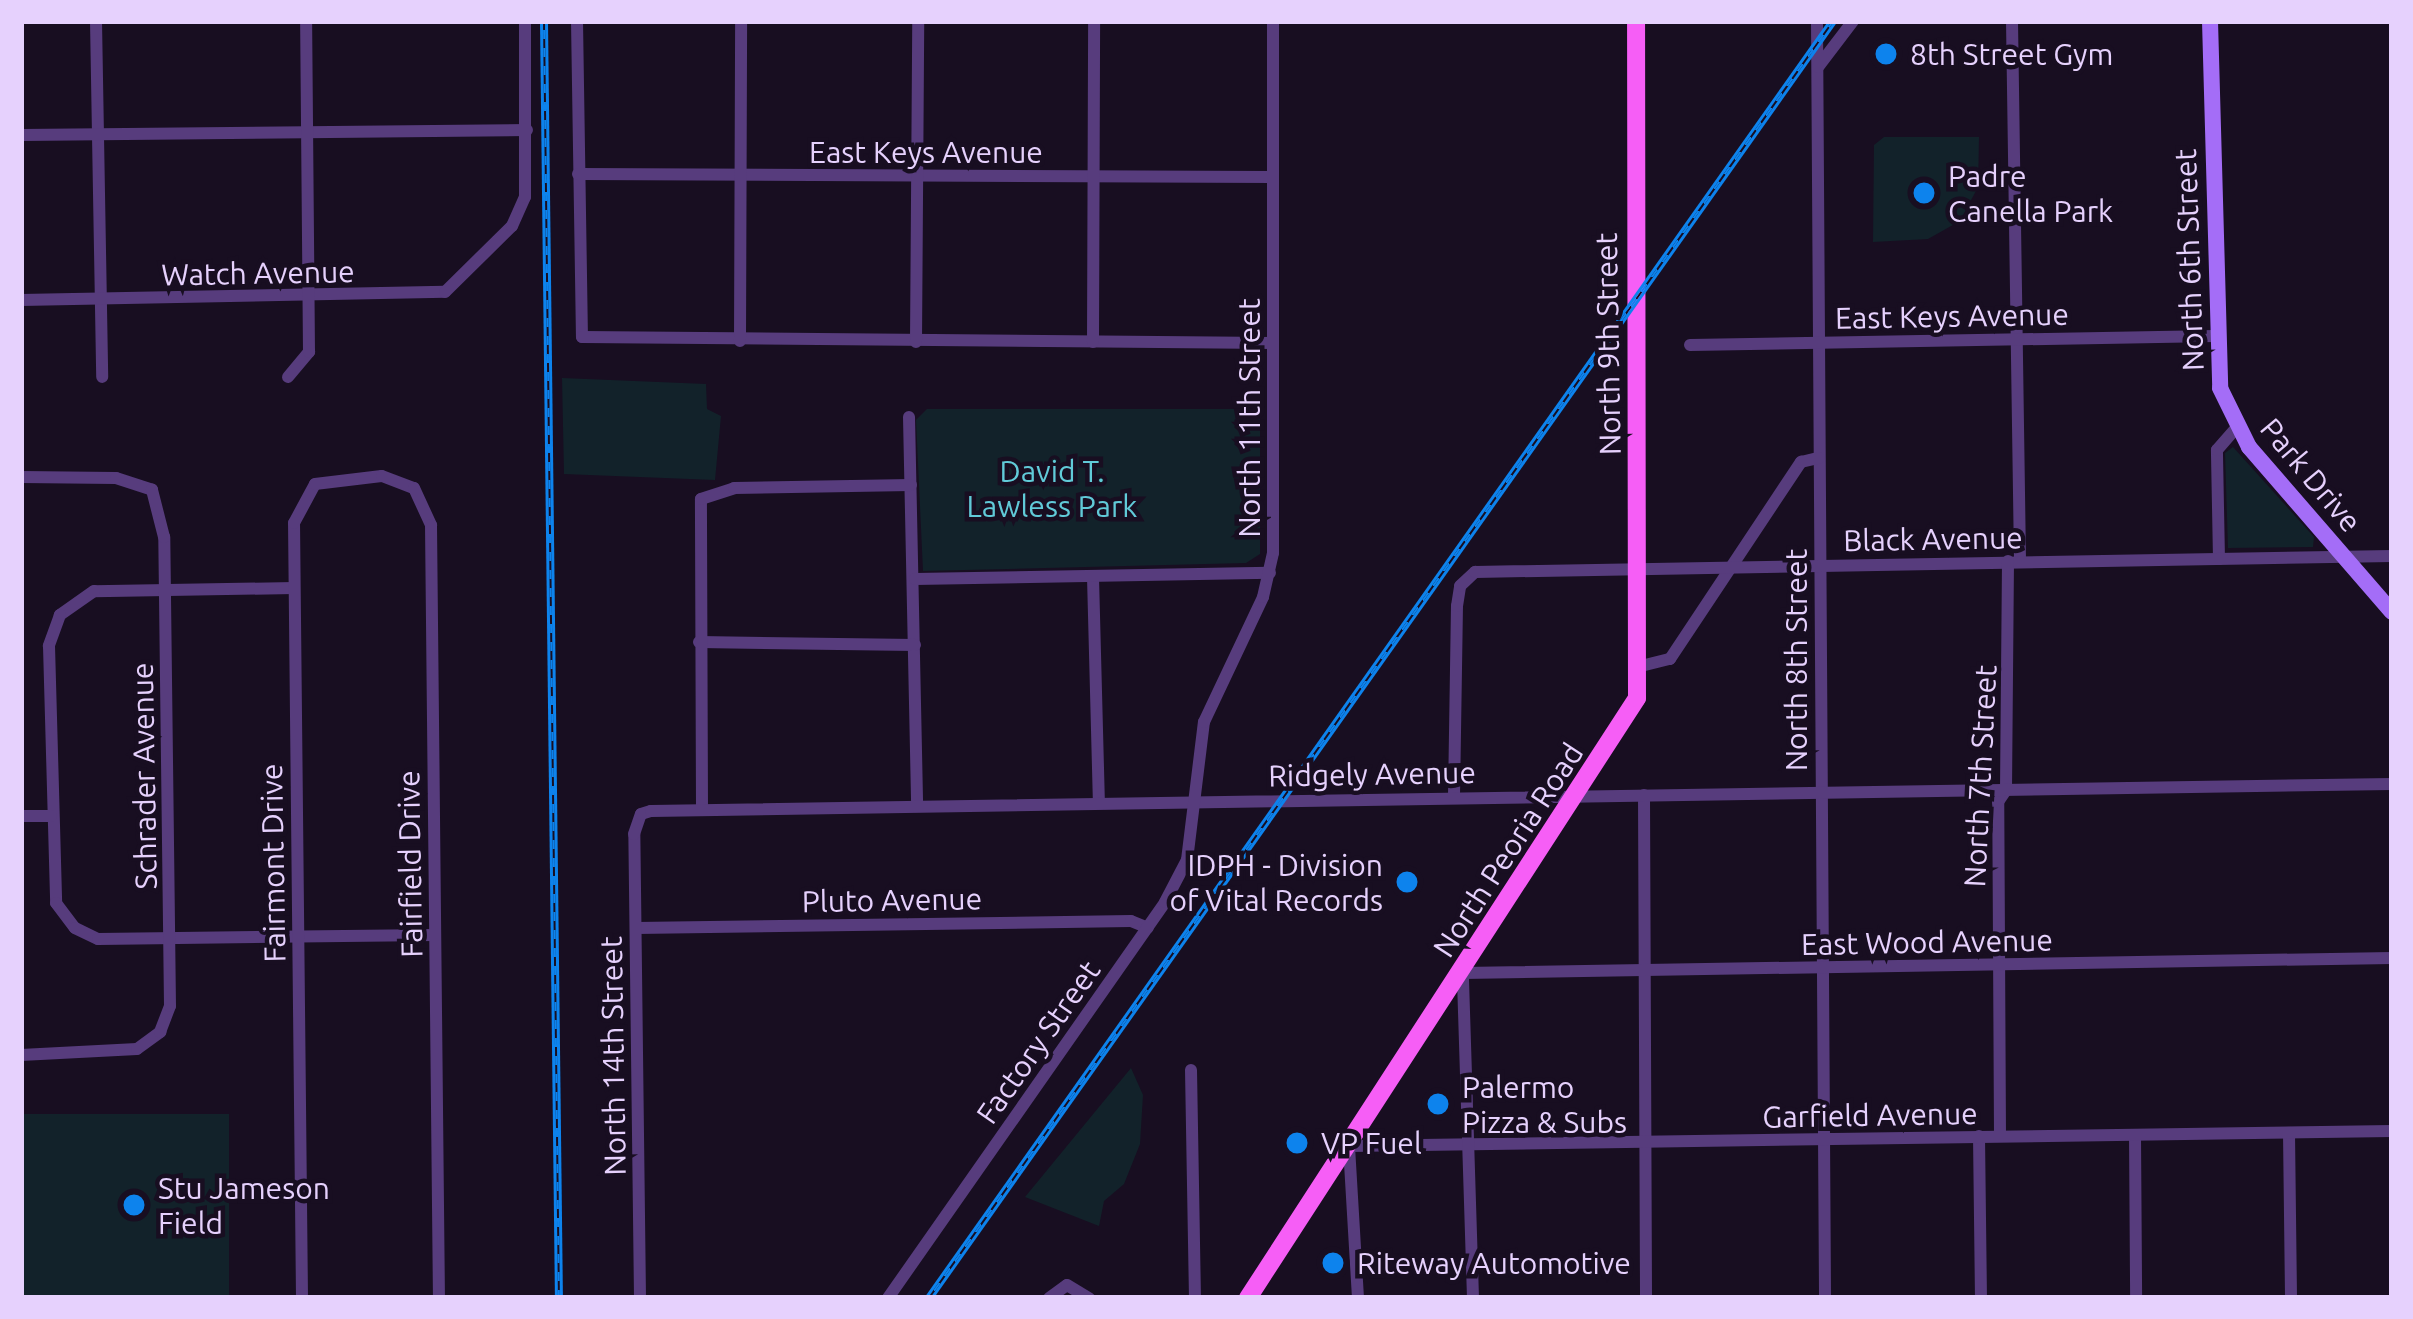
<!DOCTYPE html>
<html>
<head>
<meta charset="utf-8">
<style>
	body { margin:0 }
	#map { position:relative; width:2413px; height:1319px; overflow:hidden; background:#180e21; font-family:Ubuntu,sans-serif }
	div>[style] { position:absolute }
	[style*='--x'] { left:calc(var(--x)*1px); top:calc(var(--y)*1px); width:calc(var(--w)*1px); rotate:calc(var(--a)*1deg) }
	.green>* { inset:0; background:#12222a; transform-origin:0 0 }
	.street>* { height:12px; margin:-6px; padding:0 6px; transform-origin:6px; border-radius:6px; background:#573c7d }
	.secondary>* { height:16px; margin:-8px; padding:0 8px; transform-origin:8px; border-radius:8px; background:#a46df7 }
	.primary>* { height:18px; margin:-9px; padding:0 9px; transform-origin:9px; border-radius:9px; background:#f65ef6 }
	.rail>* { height:8px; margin-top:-4px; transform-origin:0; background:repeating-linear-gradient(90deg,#180e21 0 9px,#0d83ed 0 18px); box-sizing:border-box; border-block:3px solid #0d83ed }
	.dots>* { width:33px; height:33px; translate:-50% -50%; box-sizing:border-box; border:6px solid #180e21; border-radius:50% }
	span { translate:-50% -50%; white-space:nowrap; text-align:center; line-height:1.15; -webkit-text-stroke:9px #180e21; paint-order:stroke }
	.poi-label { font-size:30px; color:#e6d1fd }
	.left { translate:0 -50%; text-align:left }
	.right { translate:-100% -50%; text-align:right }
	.street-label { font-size:30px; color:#e6d1fd }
	.park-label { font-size:30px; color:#61cad8 }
	.frame { position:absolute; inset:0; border:24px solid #e6d1fd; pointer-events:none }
</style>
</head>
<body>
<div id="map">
	<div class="green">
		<div style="clip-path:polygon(1884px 137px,1979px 137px,1978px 187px,1960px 221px,1928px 239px,1873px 242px,1874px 145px)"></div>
		<div style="clip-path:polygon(562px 378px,706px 384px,707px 409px,721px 416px,715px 480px,564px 474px)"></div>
		<div style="clip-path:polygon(927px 409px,1260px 409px,1260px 554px,1246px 563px,923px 571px,916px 420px)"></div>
		<div style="clip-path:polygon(2233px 447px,2314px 537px,2313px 547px,2228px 548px,2225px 453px)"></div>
		<div style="clip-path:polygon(1131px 1068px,1143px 1095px,1140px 1144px,1124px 1184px,1104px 1201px,1099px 1226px,1025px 1197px)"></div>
		<div style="left:21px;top:1114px;width:208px;height:184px"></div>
	</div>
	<div class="street">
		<div style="--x:96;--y:21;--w:356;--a:89"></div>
		<div style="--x:577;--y:21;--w:316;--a:89.1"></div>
		<div style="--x:582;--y:337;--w:691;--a:0.5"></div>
		<div style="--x:1817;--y:21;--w:1277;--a:89.64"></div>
		<div style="--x:2012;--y:21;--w:540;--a:89.15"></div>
		<div style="--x:1818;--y:67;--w:58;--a:-52.7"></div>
		<div style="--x:21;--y:135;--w:506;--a:-0.57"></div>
		<div style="--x:578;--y:174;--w:695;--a:0.25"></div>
		<div style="--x:21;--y:300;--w:424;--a:-1.1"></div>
		<div style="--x:445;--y:292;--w:94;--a:-44.6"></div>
		<div style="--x:512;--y:226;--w:32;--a:-66"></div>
		<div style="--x:525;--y:197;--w:176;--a:-90"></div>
		<div style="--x:740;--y:341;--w:320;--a:-89.8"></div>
		<div style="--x:916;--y:342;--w:321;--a:-89.6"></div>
		<div style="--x:1093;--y:342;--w:321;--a:-89.8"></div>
		<div style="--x:1690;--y:345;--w:525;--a:-0.98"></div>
		<div style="--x:288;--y:377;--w:33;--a:-50"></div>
		<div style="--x:309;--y:352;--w:331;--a:-90.5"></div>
		<div style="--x:909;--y:417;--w:386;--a:88.8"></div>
		<div style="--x:21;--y:477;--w:95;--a:0.6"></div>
		<div style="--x:116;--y:478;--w:38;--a:18"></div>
		<div style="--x:2219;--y:559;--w:109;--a:-91.1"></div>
		<div style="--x:2217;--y:450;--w:29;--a:-49"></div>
		<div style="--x:1093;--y:577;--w:224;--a:88.5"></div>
		<div style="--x:915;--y:579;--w:355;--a:-1"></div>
		<div style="--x:294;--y:588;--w:200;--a:179.1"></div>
		<div style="--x:94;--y:591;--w:42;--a:144.8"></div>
		<div style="--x:60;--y:615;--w:33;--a:110"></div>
		<div style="--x:49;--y:646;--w:257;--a:88.4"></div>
		<div style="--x:56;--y:903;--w:31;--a:53"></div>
		<div style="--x:75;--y:928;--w:25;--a:26"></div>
		<div style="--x:98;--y:939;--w:336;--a:-0.7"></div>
		<div style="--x:699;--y:642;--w:216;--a:0.8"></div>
		<div style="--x:1641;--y:666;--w:30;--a:-14"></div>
		<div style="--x:1670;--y:659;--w:237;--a:-56.4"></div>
		<div style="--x:1801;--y:462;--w:18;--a:-13"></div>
		<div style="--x:1644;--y:795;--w:503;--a:89.77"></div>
		<div style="--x:1454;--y:796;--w:190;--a:-89.1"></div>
		<div style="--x:1457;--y:606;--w:20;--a:-81"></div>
		<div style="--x:1460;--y:586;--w:21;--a:-43"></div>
		<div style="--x:1475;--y:572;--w:917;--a:-1"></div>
		<div style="--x:702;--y:808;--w:309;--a:-90.2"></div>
		<div style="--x:701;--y:499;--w:35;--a:-18"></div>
		<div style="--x:734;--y:488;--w:177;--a:-1"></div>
		<div style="--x:21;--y:816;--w:30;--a:0"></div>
		<div style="--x:636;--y:928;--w:495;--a:-0.8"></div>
		<div style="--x:1131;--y:921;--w:18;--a:22"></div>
		<div style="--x:21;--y:1055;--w:116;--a:-3"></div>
		<div style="--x:137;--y:1049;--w:29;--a:-36"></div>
		<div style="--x:160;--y:1032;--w:28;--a:-69"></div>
		<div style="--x:170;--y:1006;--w:469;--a:-90.7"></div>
		<div style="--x:164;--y:537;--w:49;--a:-104.3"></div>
		<div style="--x:1191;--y:1070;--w:228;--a:89"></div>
		<div style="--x:2289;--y:1133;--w:165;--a:89.3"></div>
		<div style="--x:1979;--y:1136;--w:162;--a:89.3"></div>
		<div style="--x:2000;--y:1136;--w:334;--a:-90.3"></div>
		<div style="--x:1998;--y:802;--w:14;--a:-56"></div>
		<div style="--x:2006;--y:790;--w:229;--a:-89.5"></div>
		<div style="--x:2135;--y:1136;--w:162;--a:89.6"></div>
		<div style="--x:302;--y:1298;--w:775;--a:-90.59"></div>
		<div style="--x:294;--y:523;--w:44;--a:-61.7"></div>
		<div style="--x:315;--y:484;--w:67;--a:-6.8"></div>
		<div style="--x:382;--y:476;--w:34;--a:21"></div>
		<div style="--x:414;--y:488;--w:41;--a:65.3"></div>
		<div style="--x:431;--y:525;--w:773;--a:89.41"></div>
		<div style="--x:640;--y:1298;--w:464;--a:-90.7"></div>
		<div style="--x:634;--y:834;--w:21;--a:-71"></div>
		<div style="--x:641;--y:814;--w:10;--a:-17"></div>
		<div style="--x:651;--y:811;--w:1741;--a:-0.89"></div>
		<div style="--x:888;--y:1298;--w:483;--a:-55"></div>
		<div style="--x:1165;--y:902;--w:47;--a:-62.4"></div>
		<div style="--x:1187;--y:860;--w:139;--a:-83"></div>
		<div style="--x:1204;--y:722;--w:138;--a:-64.7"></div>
		<div style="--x:1263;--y:597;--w:45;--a:-77.2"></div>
		<div style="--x:1273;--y:553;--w:532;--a:-90"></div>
		<div style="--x:1049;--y:1298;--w:22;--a:-36"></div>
		<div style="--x:1067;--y:1285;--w:26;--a:31"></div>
		<div style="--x:1358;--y:1298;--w:152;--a:-93.4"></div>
		<div style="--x:1349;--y:1146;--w:1043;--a:-0.82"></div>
		<div style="--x:1473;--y:1298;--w:325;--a:-91.8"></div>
		<div style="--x:1463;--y:973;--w:929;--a:-0.93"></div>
	</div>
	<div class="secondary">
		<div style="--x:2210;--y:21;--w:367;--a:88.4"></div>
		<div style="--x:2220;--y:388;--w:66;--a:63.8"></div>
		<div style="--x:2249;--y:447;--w:218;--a:49.1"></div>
	</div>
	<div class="primary">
		<div style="--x:1248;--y:1298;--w:715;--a:-57.04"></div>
		<div style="--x:1637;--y:698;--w:677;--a:-90.08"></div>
	</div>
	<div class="rail">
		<div style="--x:544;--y:21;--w:1277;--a:89.33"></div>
		<div style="--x:929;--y:1298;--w:1565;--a:-54.7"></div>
	</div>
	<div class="dots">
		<div style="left:1886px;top:54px;background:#0d83ed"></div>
		<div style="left:1924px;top:193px;background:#0d83ed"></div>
		<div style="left:1407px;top:882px;background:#0d83ed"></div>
		<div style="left:1438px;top:1104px;background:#0d83ed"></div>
		<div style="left:1297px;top:1143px;background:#0d83ed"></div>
		<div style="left:134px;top:1205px;background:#0d83ed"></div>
		<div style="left:1333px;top:1263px;background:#0d83ed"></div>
	</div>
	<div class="poi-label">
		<span class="left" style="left:1910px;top:54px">8th Street Gym</span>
		<span class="left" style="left:1948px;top:193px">Padre<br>Canella Park</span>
		<span class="right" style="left:1383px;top:882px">IDPH - Division<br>of Vital Records</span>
		<span class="left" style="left:1462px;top:1104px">Palermo<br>Pizza &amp; Subs</span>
		<span class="left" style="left:1321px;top:1143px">VP Fuel</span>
		<span class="left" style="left:158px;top:1205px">Stu Jameson<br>Field</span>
		<span class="left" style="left:1357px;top:1263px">Riteway Automotive</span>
	</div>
	<div class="street-label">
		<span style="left:926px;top:152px">East Keys Avenue</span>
		<span style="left:2189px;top:260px;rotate:-92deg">North 6th Street</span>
		<span style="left:258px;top:273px;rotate:-1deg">Watch Avenue</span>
		<span style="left:1952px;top:316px;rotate:-1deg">East Keys Avenue</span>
		<span style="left:1608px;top:344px;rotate:-91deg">North 9th Street</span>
		<span style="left:1249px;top:418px;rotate:-90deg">North 11th Street</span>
		<span style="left:2311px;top:475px;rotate:50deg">Park Drive</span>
		<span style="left:1933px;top:539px;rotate:-1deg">Black Avenue</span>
		<span style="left:1796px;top:660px;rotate:-90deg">North 8th Street</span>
		<span style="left:1372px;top:774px;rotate:-1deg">Ridgely Avenue</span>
		<span style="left:144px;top:776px;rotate:-91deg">Schrader Avenue</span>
		<span style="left:1980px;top:776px;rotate:-87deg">North 7th Street</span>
		<span style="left:1508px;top:850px;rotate:-57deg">North Peoria Road</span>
		<span style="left:273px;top:863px;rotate:-91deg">Fairmont Drive</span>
		<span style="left:410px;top:864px;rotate:-91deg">Fairfield Drive</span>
		<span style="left:892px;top:900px;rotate:-1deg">Pluto Avenue</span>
		<span style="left:1927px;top:942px;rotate:-1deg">East Wood Avenue</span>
		<span style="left:1038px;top:1042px;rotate:-55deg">Factory Street</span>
		<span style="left:613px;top:1056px;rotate:-91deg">North 14th Street</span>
		<span style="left:1870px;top:1115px;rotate:-1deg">Garfield Avenue</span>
	</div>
	<div class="park-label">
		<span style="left:1052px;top:488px">David T.<br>Lawless Park</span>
	</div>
	<div class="frame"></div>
</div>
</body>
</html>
